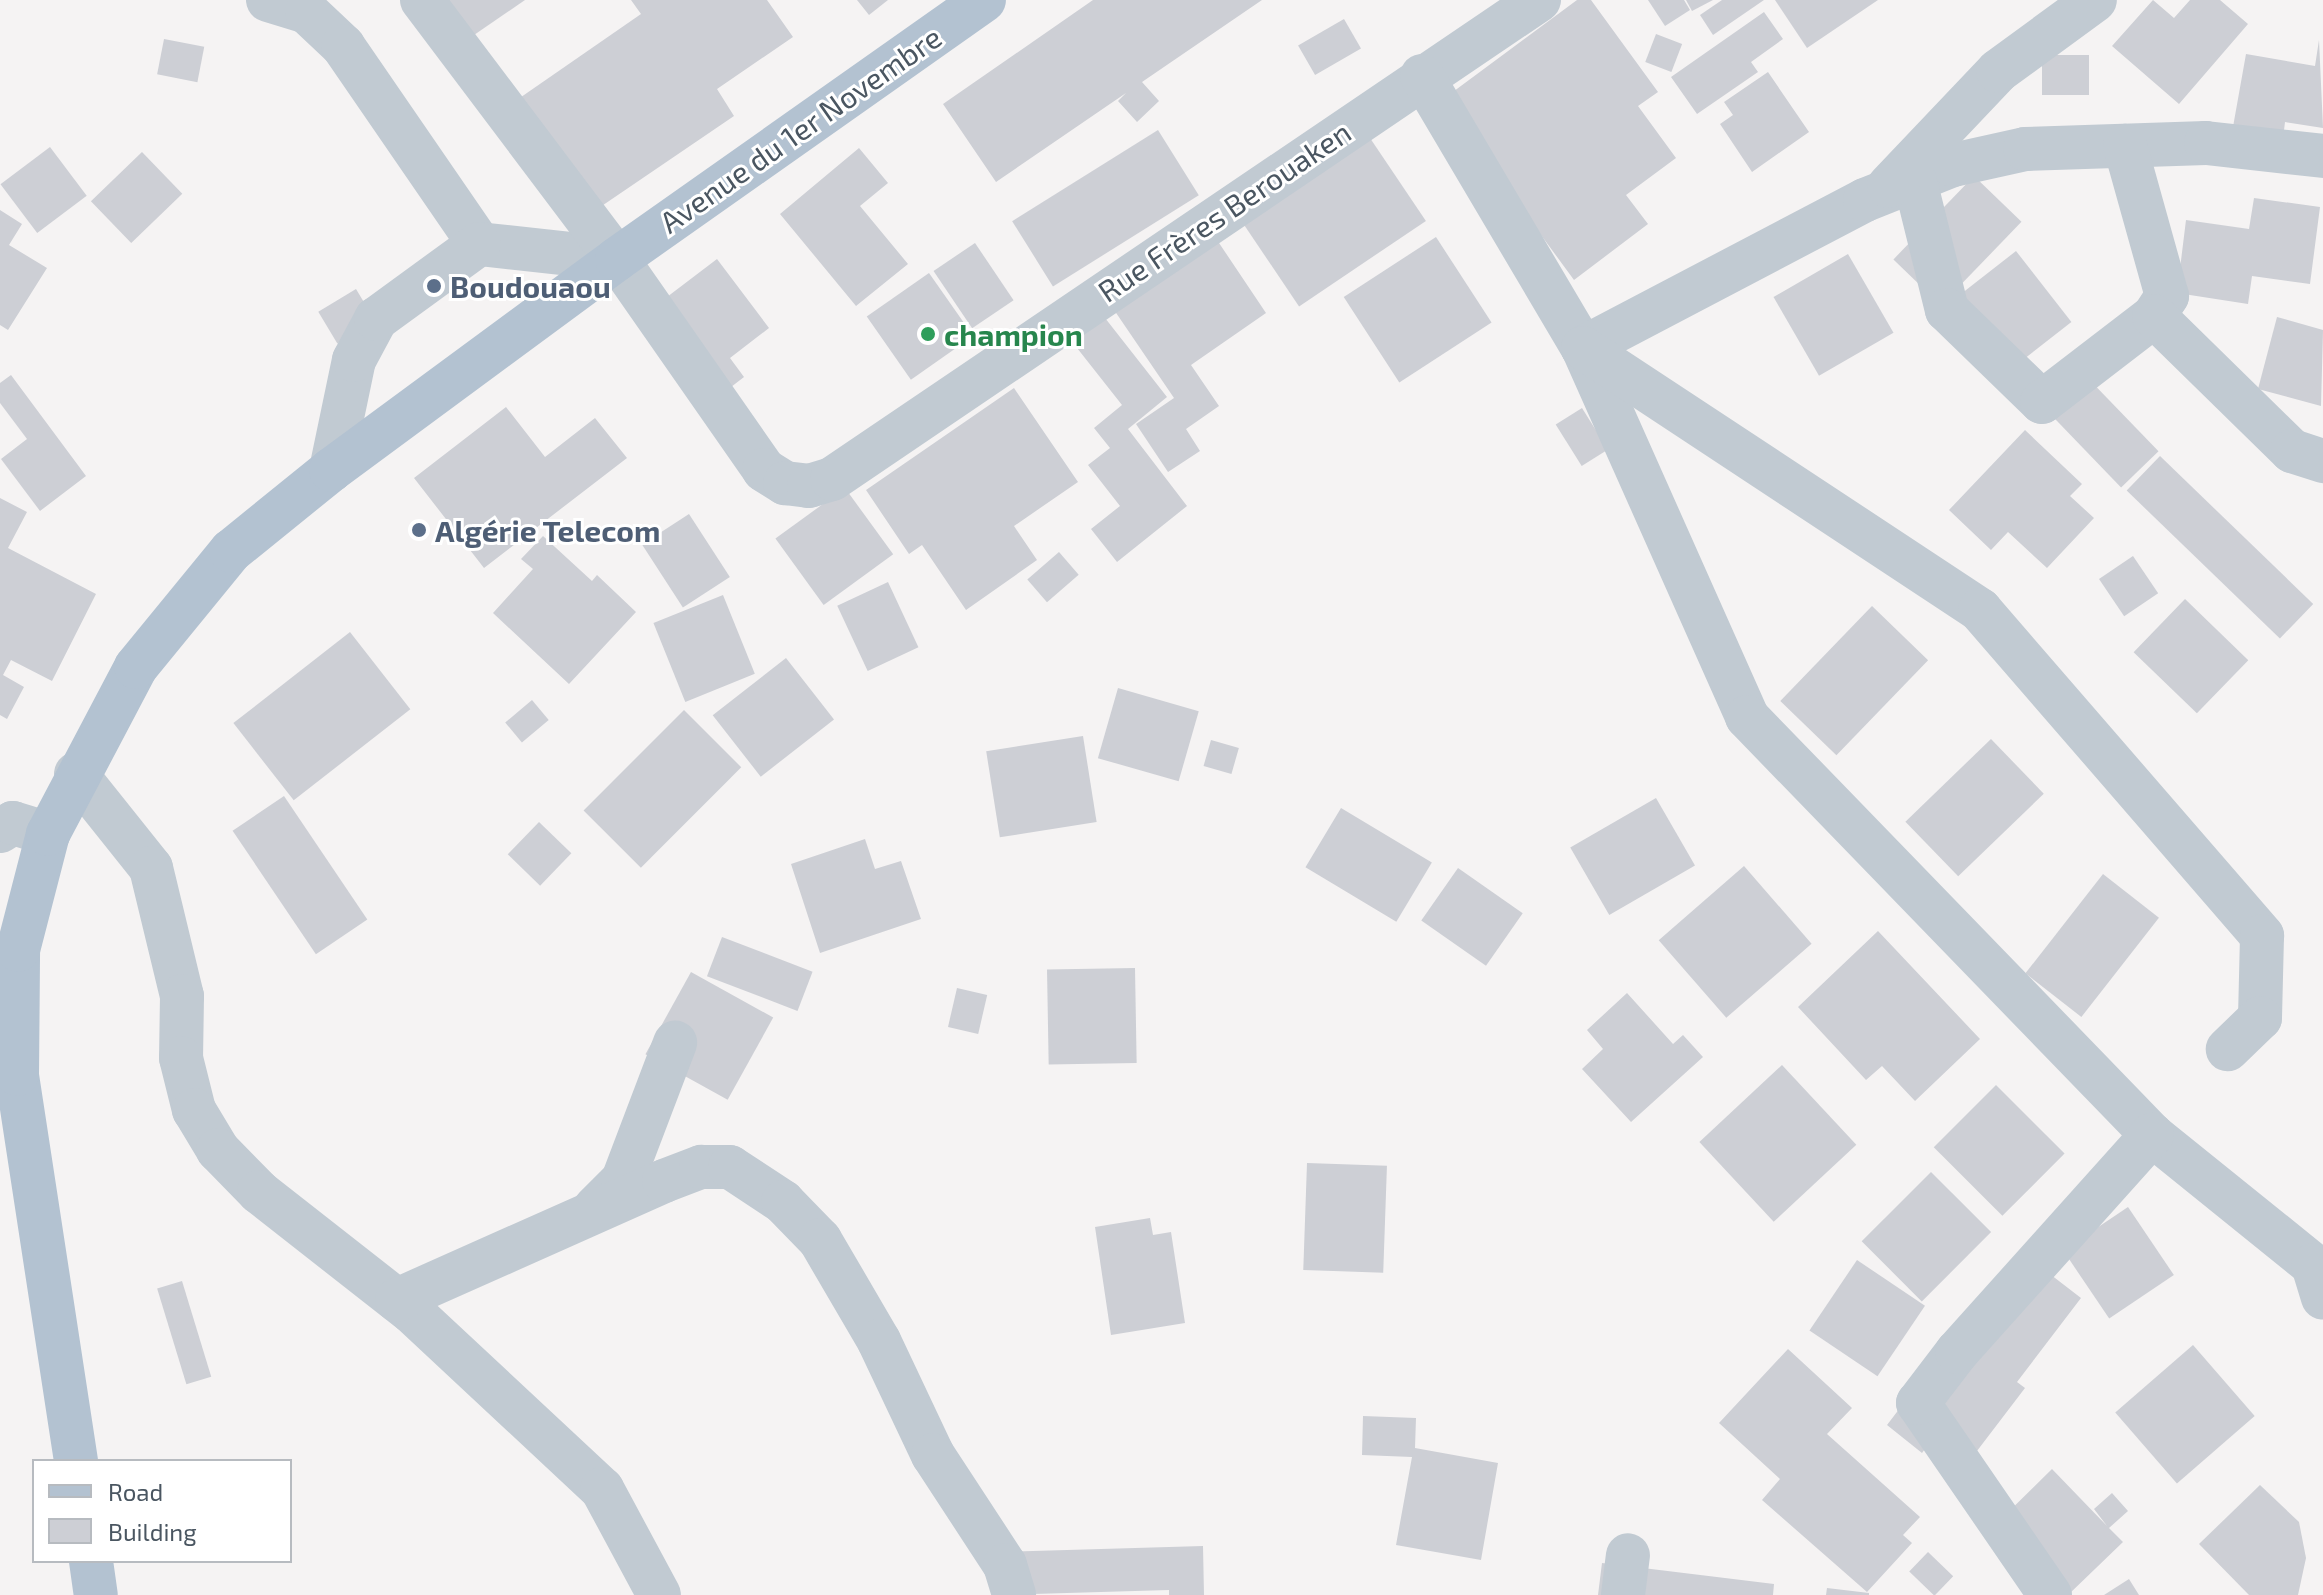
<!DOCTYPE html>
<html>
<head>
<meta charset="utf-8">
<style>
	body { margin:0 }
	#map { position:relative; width:2323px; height:1595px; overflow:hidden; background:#f5f3f3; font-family:"Exo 2",sans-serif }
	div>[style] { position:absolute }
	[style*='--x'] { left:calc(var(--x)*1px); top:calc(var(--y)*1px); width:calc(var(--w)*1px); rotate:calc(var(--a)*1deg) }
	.building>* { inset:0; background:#cdcfd5; transform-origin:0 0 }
	.minor>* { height:44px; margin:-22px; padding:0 22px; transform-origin:22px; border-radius:22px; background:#c1cad2 }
	.major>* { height:44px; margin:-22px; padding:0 22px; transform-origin:22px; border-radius:22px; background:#b3c2d1 }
	.dots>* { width:22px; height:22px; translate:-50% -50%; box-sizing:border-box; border:4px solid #fff; border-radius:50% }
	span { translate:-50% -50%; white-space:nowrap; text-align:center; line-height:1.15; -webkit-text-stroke:6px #fff; paint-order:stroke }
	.street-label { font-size:30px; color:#4a5661 }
	.service-label { font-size:30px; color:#4e5e75; font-weight:700 }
	.left { translate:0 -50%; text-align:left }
	.leisure-label { font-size:30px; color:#27864d; font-weight:700 }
	.legend { position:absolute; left:32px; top:1459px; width:260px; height:104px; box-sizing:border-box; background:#fff; border:2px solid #b7bbc0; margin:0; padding:10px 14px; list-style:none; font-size:24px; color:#4a5661 }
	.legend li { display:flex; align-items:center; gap:16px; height:40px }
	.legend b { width:40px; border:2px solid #b7bbc0 }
</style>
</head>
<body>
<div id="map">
	<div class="building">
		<div style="clip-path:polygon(426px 0,525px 0,458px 46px)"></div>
		<div style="clip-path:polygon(631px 0,767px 0,793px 37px,717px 89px,734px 116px,587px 216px,511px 104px,641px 14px)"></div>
		<div style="clip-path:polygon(857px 0,888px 0,869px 15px)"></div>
		<div style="clip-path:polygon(1093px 0,1262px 0,1142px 82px,1159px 101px,1137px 122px,1118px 101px,1126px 93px,996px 182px,943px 104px)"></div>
		<div style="clip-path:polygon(1577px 0,1591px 0,1658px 92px,1638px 106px,1676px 158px,1626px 195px,1648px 224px,1574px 280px,1442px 100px)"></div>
		<div style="clip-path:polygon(1648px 0,1684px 0,1690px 10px,1665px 26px)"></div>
		<div style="clip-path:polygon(1686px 0,1713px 0,1692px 11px)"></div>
		<div style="clip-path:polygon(1722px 0,1764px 0,1713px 35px,1700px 15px)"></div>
		<div style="clip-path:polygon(1775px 0,1878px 0,1807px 48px)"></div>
		<div style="clip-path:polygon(2153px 0,2174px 18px,2190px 0,2220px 0,2248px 24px,2179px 104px,2112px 46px)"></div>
		<div style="clip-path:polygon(1764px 12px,1783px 39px,1751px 62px,1758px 72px,1697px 114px,1671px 77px)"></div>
		<div style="left:1344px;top:19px;width:34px;height:53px;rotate:60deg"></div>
		<div style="left:1656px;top:34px;width:28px;height:30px;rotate:21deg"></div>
		<div style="left:164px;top:39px;width:41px;height:36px;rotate:11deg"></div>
		<div style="clip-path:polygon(2319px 40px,2323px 128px,2285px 122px,2282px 147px,2231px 138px,2246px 54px,2315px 66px)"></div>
		<div style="left:2042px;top:55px;width:47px;height:40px"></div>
		<div style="clip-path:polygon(1768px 72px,1809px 132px,1752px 172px,1720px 124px,1733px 115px,1724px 102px)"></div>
		<div style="left:1158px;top:130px;width:77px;height:172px;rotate:58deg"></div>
		<div style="left:1370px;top:138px;width:100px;height:153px;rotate:56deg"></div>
		<div style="left:50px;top:147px;width:61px;height:62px;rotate:53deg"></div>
		<div style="clip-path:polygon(859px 148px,888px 183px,860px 206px,908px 264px,856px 306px,780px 214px)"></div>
		<div style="left:142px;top:152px;width:58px;height:71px;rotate:46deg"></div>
		<div style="left:1974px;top:176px;width:66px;height:116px;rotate:44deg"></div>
		<div style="clip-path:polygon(2254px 198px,2320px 207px,2310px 284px,2252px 276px,2248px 304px,2177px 293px,2186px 220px,2249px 229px)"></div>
		<div style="clip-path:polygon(0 210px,22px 224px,9px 245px,47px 268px,8px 330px,0 325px)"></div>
		<div style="clip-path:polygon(1213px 234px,1266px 313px,1191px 365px,1219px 406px,1186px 429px,1200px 451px,1168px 472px,1136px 424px,1174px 398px,1110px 304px)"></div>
		<div style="left:1436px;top:237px;width:102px;height:110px;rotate:57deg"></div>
		<div style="left:975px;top:243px;width:69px;height:50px;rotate:56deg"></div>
		<div style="left:2016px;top:251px;width:90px;height:78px;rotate:52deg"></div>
		<div style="left:1848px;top:254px;width:91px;height:86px;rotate:60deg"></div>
		<div style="clip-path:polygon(717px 259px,769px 328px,730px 358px,744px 377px,722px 394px,642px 316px)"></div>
		<div style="left:929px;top:273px;width:77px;height:76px;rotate:55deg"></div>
		<div style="left:356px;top:289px;width:37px;height:44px;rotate:59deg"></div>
		<div style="clip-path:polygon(1098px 309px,1167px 397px,1128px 429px,1187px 506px,1117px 562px,1091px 529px,1120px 506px,1088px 465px,1110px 448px,1094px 428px,1122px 405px,1066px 334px)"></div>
		<div style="clip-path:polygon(2277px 317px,2323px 330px,2321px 406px,2258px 389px)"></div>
		<div style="left:2080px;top:370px;width:113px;height:52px;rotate:46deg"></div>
		<div style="clip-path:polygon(11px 375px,86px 476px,40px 511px,1px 459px,27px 439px,0 403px,0 383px)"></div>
		<div style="clip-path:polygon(1014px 388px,1078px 482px,1014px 526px,1037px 560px,966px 610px,922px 545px,909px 554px,866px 490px)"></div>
		<div style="clip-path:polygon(506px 407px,545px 457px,595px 418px,627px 458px,484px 568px,414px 478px)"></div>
		<div style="left:1582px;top:408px;width:49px;height:31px;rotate:58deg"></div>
		<div style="clip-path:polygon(2025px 430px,2082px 484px,2070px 496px,2094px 518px,2047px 568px,2008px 532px,1991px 550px,1949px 510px)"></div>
		<div style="left:2160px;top:456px;width:213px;height:48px;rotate:44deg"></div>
		<div style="left:845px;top:488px;width:82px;height:86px;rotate:54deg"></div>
		<div style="clip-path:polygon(0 498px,27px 512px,8px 548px,96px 594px,52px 681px,11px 660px,3px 675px,24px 687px,7px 719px,0 715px)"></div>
		<div style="left:689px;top:514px;width:75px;height:56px;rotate:57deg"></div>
		<div style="clip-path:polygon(543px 536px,592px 581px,597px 575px,636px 612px,569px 684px,493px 613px,533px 569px,521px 559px)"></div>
		<div style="left:1059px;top:552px;width:30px;height:42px;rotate:49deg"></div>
		<div style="left:2133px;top:556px;width:45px;height:41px;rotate:56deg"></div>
		<div style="left:888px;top:582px;width:72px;height:56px;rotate:65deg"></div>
		<div style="left:723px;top:595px;width:85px;height:75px;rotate:68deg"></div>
		<div style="left:2185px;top:599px;width:88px;height:74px;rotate:44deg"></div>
		<div style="left:1872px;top:606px;width:78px;height:132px;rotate:44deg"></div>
		<div style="left:350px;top:632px;width:98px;height:148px;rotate:52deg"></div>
		<div style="left:786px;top:658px;width:78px;height:93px;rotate:52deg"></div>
		<div style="left:1118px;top:688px;width:84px;height:73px;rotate:16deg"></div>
		<div style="left:532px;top:700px;width:26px;height:35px;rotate:50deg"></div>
		<div style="left:684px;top:710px;width:81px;height:142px;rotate:45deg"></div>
		<div style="left:1083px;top:736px;width:87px;height:98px;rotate:81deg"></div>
		<div style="left:1991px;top:739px;width:76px;height:119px;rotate:46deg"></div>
		<div style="left:1211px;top:740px;width:29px;height:27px;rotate:16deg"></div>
		<div style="left:284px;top:796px;width:149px;height:62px;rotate:56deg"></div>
		<div style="left:1656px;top:798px;width:78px;height:99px;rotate:60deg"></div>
		<div style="left:1341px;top:808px;width:106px;height:69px;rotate:31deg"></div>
		<div style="left:539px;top:822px;width:45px;height:45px;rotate:44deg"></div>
		<div style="clip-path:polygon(865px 839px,875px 869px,901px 861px,921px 919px,820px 953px,791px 864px)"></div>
		<div style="left:1744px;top:866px;width:103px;height:113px;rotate:49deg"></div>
		<div style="left:1458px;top:868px;width:79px;height:64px;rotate:35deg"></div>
		<div style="left:2103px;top:874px;width:71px;height:126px;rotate:38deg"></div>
		<div style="clip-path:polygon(1878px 931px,1980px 1039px,1915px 1101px,1882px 1066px,1866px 1080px,1798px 1007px)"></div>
		<div style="left:722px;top:937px;width:97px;height:42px;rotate:21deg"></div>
		<div style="left:1135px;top:968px;width:95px;height:88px;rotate:89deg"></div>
		<div style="left:691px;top:972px;width:94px;height:94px;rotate:29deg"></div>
		<div style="left:957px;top:988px;width:31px;height:40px;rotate:13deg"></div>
		<div style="clip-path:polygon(1627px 993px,1673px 1044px,1683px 1035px,1703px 1057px,1631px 1122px,1582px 1069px,1603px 1049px,1587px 1030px)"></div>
		<div style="left:1782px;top:1065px;width:109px;height:113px;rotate:47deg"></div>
		<div style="left:1996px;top:1085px;width:97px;height:88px;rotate:45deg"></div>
		<div style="left:1307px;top:1163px;width:80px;height:107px;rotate:2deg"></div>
		<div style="left:1931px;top:1172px;width:85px;height:98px;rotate:45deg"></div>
		<div style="left:2128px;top:1207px;width:82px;height:78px;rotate:56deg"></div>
		<div style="clip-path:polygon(1150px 1218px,1153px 1235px,1171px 1232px,1185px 1323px,1111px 1335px,1095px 1227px)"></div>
		<div style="clip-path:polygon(2020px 1251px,2081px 1298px,2017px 1382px,2025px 1388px,1964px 1468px,1930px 1442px,1922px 1453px,1887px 1425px)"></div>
		<div style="left:1857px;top:1260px;width:82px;height:85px;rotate:34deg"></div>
		<div style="left:182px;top:1281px;width:100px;height:26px;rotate:73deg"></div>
		<div style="left:2193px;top:1345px;width:94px;height:103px;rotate:49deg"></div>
		<div style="clip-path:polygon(1788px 1349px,1852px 1408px,1827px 1434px,1920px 1517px,1903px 1535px,1912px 1543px,1867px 1592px,1762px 1500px,1780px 1479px,1719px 1423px)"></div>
		<div style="clip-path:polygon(1363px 1416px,1416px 1418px,1415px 1448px,1498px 1463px,1481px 1560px,1396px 1545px,1412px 1457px,1362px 1455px)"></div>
		<div style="clip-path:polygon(2052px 1469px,2107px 1526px,2094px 1509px,2112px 1493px,2128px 1511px,2109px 1528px,2123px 1542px,2068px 1595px,1988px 1532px)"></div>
		<div style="clip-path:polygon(2260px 1485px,2299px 1522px,2306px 1558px,2298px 1595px,2249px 1595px,2199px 1544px)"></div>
		<div style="clip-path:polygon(1203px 1546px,1204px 1595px,1169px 1595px,1169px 1590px,1002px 1595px,1001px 1552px)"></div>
		<div style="left:1928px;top:1552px;width:35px;height:27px;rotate:44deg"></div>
		<div style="clip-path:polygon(1602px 1563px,1774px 1584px,1773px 1595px,1598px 1595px)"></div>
		<div style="clip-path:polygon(2129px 1579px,2139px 1595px,2104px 1595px)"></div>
		<div style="clip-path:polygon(1827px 1588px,1869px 1593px,1869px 1595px,1826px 1595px)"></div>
	</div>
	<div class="minor">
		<div style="--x:268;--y:0;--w:41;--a:17.1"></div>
		<div style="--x:307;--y:12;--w:50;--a:43.4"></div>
		<div style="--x:343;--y:46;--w:240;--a:55.5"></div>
		<div style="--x:479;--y:244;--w:139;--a:6.2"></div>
		<div style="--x:422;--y:0;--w:324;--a:53"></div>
		<div style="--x:617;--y:259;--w:257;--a:55.1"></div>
		<div style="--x:764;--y:470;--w:25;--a:32"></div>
		<div style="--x:785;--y:483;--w:24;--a:7"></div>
		<div style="--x:809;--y:486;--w:24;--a:-17"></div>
		<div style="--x:832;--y:479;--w:854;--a:-34.12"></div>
		<div style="--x:1422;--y:76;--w:316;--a:59.4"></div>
		<div style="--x:1583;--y:348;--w:318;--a:-27.7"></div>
		<div style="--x:1865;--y:200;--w:95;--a:-21.7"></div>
		<div style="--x:1953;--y:165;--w:74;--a:-12.5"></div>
		<div style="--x:2025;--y:149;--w:181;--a:-1.9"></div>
		<div style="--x:2206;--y:143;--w:118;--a:6.3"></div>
		<div style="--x:1915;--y:181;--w:133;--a:76.1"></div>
		<div style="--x:1947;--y:310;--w:132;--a:44.1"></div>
		<div style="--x:2042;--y:402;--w:141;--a:-37.5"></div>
		<div style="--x:2154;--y:316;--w:24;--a:-57"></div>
		<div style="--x:2167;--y:296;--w:156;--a:-105.6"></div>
		<div style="--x:1889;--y:186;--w:158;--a:-46.5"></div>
		<div style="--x:1998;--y:71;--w:120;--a:-36.2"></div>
		<div style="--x:2154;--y:316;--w:193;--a:44.4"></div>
		<div style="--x:2292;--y:451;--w:33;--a:18"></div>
		<div style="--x:1583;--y:348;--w:404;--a:66"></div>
		<div style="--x:1747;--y:717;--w:582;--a:45.9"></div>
		<div style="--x:2152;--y:1135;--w:207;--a:38.9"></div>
		<div style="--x:2313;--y:1265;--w:34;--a:73"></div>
		<div style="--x:1583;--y:348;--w:476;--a:33.4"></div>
		<div style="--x:1980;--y:610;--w:431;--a:49.1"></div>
		<div style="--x:2262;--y:936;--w:82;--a:91.4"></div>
		<div style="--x:2260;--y:1018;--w:45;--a:135.9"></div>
		<div style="--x:331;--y:470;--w:112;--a:-78.2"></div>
		<div style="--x:354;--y:360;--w:47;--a:-61.8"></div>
		<div style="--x:376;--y:319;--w:127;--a:-36.1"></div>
		<div style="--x:76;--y:774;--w:120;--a:51.4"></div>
		<div style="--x:151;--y:868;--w:132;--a:76.4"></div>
		<div style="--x:182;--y:996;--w:62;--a:90.9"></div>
		<div style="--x:181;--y:1058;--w:54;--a:76"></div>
		<div style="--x:194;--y:1110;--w:47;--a:59"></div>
		<div style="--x:218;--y:1150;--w:59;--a:45.7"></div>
		<div style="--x:259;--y:1192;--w:194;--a:38.1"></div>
		<div style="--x:412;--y:1312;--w:260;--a:43"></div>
		<div style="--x:602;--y:1489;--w:120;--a:61.7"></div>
		<div style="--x:0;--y:831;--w:15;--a:-32"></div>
		<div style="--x:13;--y:823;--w:37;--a:17"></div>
		<div style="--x:595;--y:1208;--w:40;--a:-45"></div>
		<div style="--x:623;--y:1180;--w:147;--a:-69.2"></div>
		<div style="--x:397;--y:1300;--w:292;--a:-24"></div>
		<div style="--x:664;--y:1181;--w:40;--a:-21"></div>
		<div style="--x:701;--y:1167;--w:29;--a:0"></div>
		<div style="--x:730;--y:1167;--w:64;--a:33.4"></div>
		<div style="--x:783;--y:1202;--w:53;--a:45.8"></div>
		<div style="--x:820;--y:1240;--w:117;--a:59.7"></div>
		<div style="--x:879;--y:1341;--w:126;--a:64.7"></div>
		<div style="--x:933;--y:1455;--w:131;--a:56.8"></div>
		<div style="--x:1005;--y:1565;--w:31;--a:73"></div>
		<div style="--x:1623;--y:1595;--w:40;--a:-82.9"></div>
		<div style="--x:2050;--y:1595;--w:233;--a:-124.5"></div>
		<div style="--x:1918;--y:1403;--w:64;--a:-52.6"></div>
		<div style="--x:1957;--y:1352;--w:292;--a:-48.1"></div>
	</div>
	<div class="major">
		<div style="--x:76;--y:1461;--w:391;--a:-98.7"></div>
		<div style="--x:17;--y:1074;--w:124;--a:-89.5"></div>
		<div style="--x:18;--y:950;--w:120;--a:-75.5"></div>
		<div style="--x:48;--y:834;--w:189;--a:-62.2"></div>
		<div style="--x:136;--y:667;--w:150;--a:-50.7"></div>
		<div style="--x:231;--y:551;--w:129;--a:-39"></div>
		<div style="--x:331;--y:470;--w:355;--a:-36.4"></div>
		<div style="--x:617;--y:259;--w:449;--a:-35.2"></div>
		<div style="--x:91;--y:1561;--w:34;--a:82"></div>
	</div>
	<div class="dots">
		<div style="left:434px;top:286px;background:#5c6f8a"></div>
		<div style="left:928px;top:334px;background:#2e9e5b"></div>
		<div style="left:419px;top:530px;background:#5c6f8a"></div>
	</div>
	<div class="street-label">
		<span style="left:800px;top:129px;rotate:-35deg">Avenue du 1er Novembre</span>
		<span style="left:1224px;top:211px;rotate:-34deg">Rue Frères Berouaken</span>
	</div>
	<div class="service-label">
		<span class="left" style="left:450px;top:286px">Boudouaou</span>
		<span class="left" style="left:435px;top:530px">Algérie Telecom</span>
	</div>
	<div class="leisure-label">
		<span class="left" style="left:944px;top:334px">champion</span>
	</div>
	<ul class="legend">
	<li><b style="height:10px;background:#b3c2d1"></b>Road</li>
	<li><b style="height:22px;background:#cdcfd5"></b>Building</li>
	</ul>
</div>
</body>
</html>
